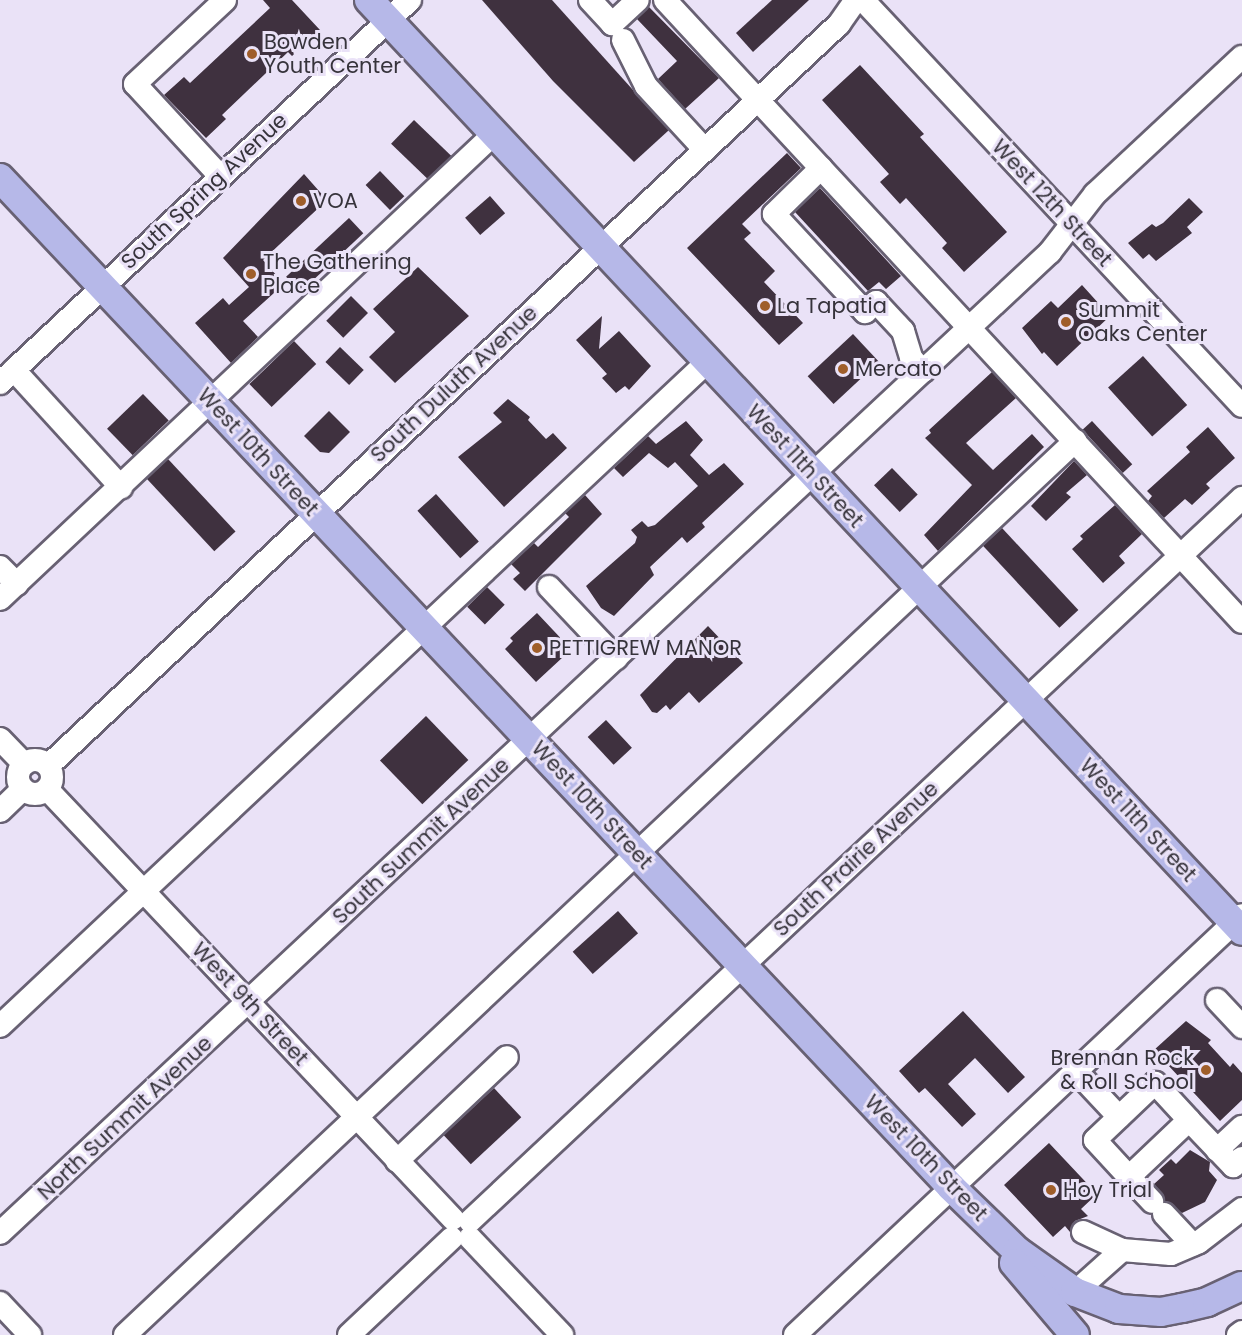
<!DOCTYPE html>
<html>
<head>
<meta charset="utf-8">
<style>
	body { margin:0 }
	#map { position:relative; width:1242px; height:1335px; overflow:hidden; background:#eae2f7; font-family:Poppins,sans-serif }
	div>[style] { position:absolute }
	[style*='--x'] { left:calc(var(--x)*1px); top:calc(var(--y)*1px); width:calc(var(--w)*1px); rotate:calc(var(--a)*1deg) }
	.building>* { inset:0; background:#3f313f; transform-origin:0 0 }
	.roads { filter:drop-shadow(2px 0 #686173) drop-shadow(-2px 0 #686173) drop-shadow(0 2px #686173) drop-shadow(0 -2px #686173) }
	.minor>* { height:22px; margin:-11px; padding:0 11px; transform-origin:11px; border-radius:11px; background:#fff }
	.minor>.ring { margin:-11px; padding:0; box-sizing:content-box; background:none; border:22px solid #fff; border-radius:50% }
	.major>* { height:28px; margin:-14px; padding:0 14px; transform-origin:14px; border-radius:14px; background:#b6b8e8 }
	.dots>* { width:16px; height:16px; translate:-50% -50%; box-sizing:border-box; border:3px solid #eae2f7; border-radius:50% }
	span { translate:-50% -50%; white-space:nowrap; text-align:center; line-height:1.15; -webkit-text-stroke:6px #eae2f7; paint-order:stroke }
	.poi-label { font-size:21px; color:#36333b }
	.left { translate:0 -50%; text-align:left }
	.right { translate:-100% -50%; text-align:right }
	.street-label { font-size:21px; color:#36333b }
</style>
</head>
<body>
<div id="map">
	<div class="building">
		<div style="clip-path:polygon(263px 0,292px 0,320px 30px,292px 56px,288px 52px,222px 115px,226px 119px,206px 138px,164px 95px,184px 77px,190px 83px,270px 8px)"></div>
		<div style="clip-path:polygon(482px 0,552px 0,669px 130px,634px 162px,553px 81px)"></div>
		<div style="clip-path:polygon(772px 0,809px 0,753px 52px,736px 33px)"></div>
		<div style="clip-path:polygon(649px 7px,719px 78px,685px 109px,658px 79px,677px 61px,637px 19px)"></div>
		<div style="clip-path:polygon(860px 65px,924px 134px,920px 137px,1007px 232px,964px 272px,942px 248px,947px 243px,906px 198px,900px 204px,880px 182px,889px 174px,822px 100px)"></div>
		<div style="left:414px;top:120px;width:52px;height:33px;rotate:44deg"></div>
		<div style="clip-path:polygon(787px 153px,801px 168px,742px 224px,751px 233px,744px 239px,775px 271px,764px 282px,803px 323px,779px 345px,687px 248px)"></div>
		<div style="left:380px;top:171px;width:35px;height:20px;rotate:46deg"></div>
		<div style="clip-path:polygon(304px 174px,327px 200px,263px 260px,284px 284px,243px 321px,258px 337px,231px 363px,195px 323px,223px 298px,229px 305px,249px 287px,223px 258px)"></div>
		<div style="clip-path:polygon(820px 188px,901px 276px,886px 289px,879px 282px,868px 291px,795px 212px)"></div>
		<div style="left:490px;top:196px;width:23px;height:33px;rotate:49deg"></div>
		<div style="clip-path:polygon(1189px 198px,1203px 212px,1187px 227px,1192px 233px,1156px 261px,1149px 254px,1143px 259px,1128px 243px,1152px 224px,1156px 227px,1163px 223px)"></div>
		<div style="left:349px;top:218px;width:21px;height:86px;rotate:47deg"></div>
		<div style="clip-path:polygon(418px 267px,469px 316px,395px 383px,369px 357px,395px 332px,373px 309px)"></div>
		<div style="clip-path:polygon(1082px 285px,1110px 316px,1057px 366px,1044px 352px,1042px 354px,1022px 328px,1051px 301px,1058px 308px)"></div>
		<div style="left:351px;top:296px;width:24px;height:35px;rotate:45deg"></div>
		<div style="clip-path:polygon(602px 316px,599px 349px,619px 331px,651px 366px,629px 390px,625px 386px,616px 393px,602px 378px,607px 374px,576px 340px)"></div>
		<div style="left:853px;top:334px;width:38px;height:62px;rotate:47deg"></div>
		<div style="left:294px;top:341px;width:32px;height:62px;rotate:46deg"></div>
		<div style="left:340px;top:347px;width:33px;height:21px;rotate:44deg"></div>
		<div style="left:1143px;top:356px;width:66px;height:47px;rotate:48deg"></div>
		<div style="clip-path:polygon(992px 372px,1016px 398px,966px 443px,993px 470px,1032px 434px,1044px 447px,938px 551px,924px 535px,972px 485px,925px 438px,931px 433px,929px 430px)"></div>
		<div style="left:143px;top:394px;width:37px;height:50px;rotate:46deg"></div>
		<div style="clip-path:polygon(508px 399px,530px 417px,528px 420px,546px 439px,553px 433px,567px 448px,504px 507px,458px 457px,502px 422px,493px 413px)"></div>
		<div style="clip-path:polygon(329px 411px,350px 432px,329px 453px,320px 452px,304px 436px)"></div>
		<div style="clip-path:polygon(686px 421px,703px 440px,690px 455px,709px 475px,724px 463px,744px 484px,702px 523px,705px 527px,687px 543px,682px 537px,650px 567px,654px 575px,614px 616px,601px 608px,586px 586px,635px 543px,637px 537px,631px 530px,642px 521px,648px 527px,655px 525px,698px 486px,675px 462px,668px 468px,649px 453px,623px 477px,614px 468px,648px 436px,656px 444px)"></div>
		<div style="left:1092px;top:421px;width:59px;height:13px;rotate:47deg"></div>
		<div style="clip-path:polygon(1208px 427px,1235px 458px,1206px 484px,1210px 488px,1192px 505px,1185px 499px,1164px 518px,1148px 501px,1152px 496px,1147px 491px,1190px 452px,1186px 447px)"></div>
		<div style="left:168px;top:459px;width:99px;height:29px;rotate:47deg"></div>
		<div style="clip-path:polygon(1074px 461px,1087px 475px,1066px 493px,1071px 497px,1046px 521px,1031px 506px)"></div>
		<div style="left:892px;top:468px;width:37px;height:25px;rotate:46deg"></div>
		<div style="left:436px;top:494px;width:64px;height:25px;rotate:48deg"></div>
		<div style="clip-path:polygon(585px 495px,602px 514px,525px 591px,513px 579px,520px 573px,511px 564px,534px 543px,538px 547px,569px 517px,565px 513px)"></div>
		<div style="clip-path:polygon(1115px 505px,1142px 534px,1119px 556px,1125px 563px,1103px 583px,1072px 549px,1083px 539px,1080px 536px)"></div>
		<div style="left:1002px;top:528px;width:112px;height:26px;rotate:47deg"></div>
		<div style="left:487px;top:587px;width:25px;height:28px;rotate:45deg"></div>
		<div style="clip-path:polygon(537px 613px,569px 647px,561px 655px,563px 657px,536px 682px,505px 649px,513px 641px,510px 638px)"></div>
		<div style="clip-path:polygon(708px 626px,743px 663px,699px 703px,689px 692px,670px 710px,666px 705px,657px 713px,652px 712px,640px 695px)"></div>
		<div style="left:426px;top:716px;width:61px;height:64px;rotate:46deg"></div>
		<div style="left:606px;top:720px;width:38px;height:25px;rotate:47deg"></div>
		<div style="left:618px;top:911px;width:30px;height:61px;rotate:48deg"></div>
		<div style="clip-path:polygon(963px 1011px,1025px 1077px,1008px 1093px,975px 1058px,948px 1084px,976px 1114px,962px 1127px,925px 1088px,919px 1093px,899px 1071px)"></div>
		<div style="clip-path:polygon(1186px 1021px,1211px 1040px,1208px 1043px,1230px 1067px,1233px 1063px,1242px 1073px,1242px 1100px,1220px 1121px,1154px 1050px)"></div>
		<div style="left:494px;top:1088px;width:40px;height:69px;rotate:47deg"></div>
		<div style="clip-path:polygon(1049px 1143px,1097px 1194px,1081px 1209px,1088px 1216px,1075px 1221px,1070px 1232px,1065px 1226px,1053px 1237px,1004px 1185px)"></div>
		<div style="clip-path:polygon(1190px 1150px,1210px 1162px,1209px 1171px,1217px 1180px,1205px 1202px,1182px 1213px,1165px 1201px,1154px 1184px,1164px 1175px,1159px 1170px,1171px 1159px,1176px 1164px)"></div>
	</div>
	<div class="roads">
		<div class="minor">
			<div style="--x:590;--y:0;--w:33;--a:47"></div>
			<div style="--x:612;--y:24;--w:35;--a:-43"></div>
			<div style="--x:665;--y:0;--w:848;--a:47.15"></div>
			<div style="--x:863;--y:0;--w:555;--a:46.97"></div>
			<div style="--x:623;--y:40;--w:51;--a:63.4"></div>
			<div style="--x:646;--y:86;--w:87;--a:47.3"></div>
			<div style="--x:821;--y:168;--w:66;--a:135.6"></div>
			<div style="--x:774;--y:214;--w:134;--a:47.1"></div>
			<div style="--x:865;--y:312;--w:15;--a:-42"></div>
			<div style="--x:876;--y:302;--w:40;--a:47"></div>
			<div style="--x:903;--y:331;--w:28;--a:73"></div>
			<div style="--x:911;--y:358;--w:18;--a:47"></div>
			<div style="--x:220;--y:176;--w:125;--a:-132.7"></div>
			<div style="--x:135;--y:84;--w:123;--a:-43"></div>
			<div style="--x:14;--y:370;--w:159;--a:47.6"></div>
			<div style="--x:0;--y:383;--w:561;--a:-43.05"></div>
			<div style="--x:0;--y:567;--w:24;--a:45"></div>
			<div style="--x:549;--y:587;--w:98;--a:46.7"></div>
			<div style="--x:0;--y:599;--w:678;--a:-43.27"></div>
			<div style="--x:0;--y:739;--w:35;--a:46"></div>
			<div class="ring" style="left:18px;top:760px;width:12px;height:12px"></div>
			<div style="--x:48;--y:766;--w:1085;--a:-43.17"></div>
			<div style="--x:839;--y:24;--w:29;--a:-55"></div>
			<div style="--x:47;--y:789;--w:591;--a:46.64"></div>
			<div style="--x:0;--y:811;--w:32;--a:-44"></div>
			<div style="--x:1217;--y:1000;--w:37;--a:47"></div>
			<div style="--x:0;--y:1026;--w:970;--a:-43.2"></div>
			<div style="--x:1076;--y:1071;--w:63;--a:46.9"></div>
			<div style="--x:1189;--y:1120;--w:83;--a:136.5"></div>
			<div style="--x:1129;--y:1177;--w:50;--a:-132.6"></div>
			<div style="--x:1095;--y:1140;--w:83;--a:-43.5"></div>
			<div style="--x:1155;--y:1083;--w:50;--a:47.4"></div>
			<div style="--x:1189;--y:1120;--w:64;--a:46.3"></div>
			<div style="--x:1233;--y:1166;--w:12;--a:-42"></div>
			<div style="--x:1217;--y:1150;--w:34;--a:-43"></div>
			<div style="--x:397;--y:1161;--w:151;--a:-43.4"></div>
			<div style="--x:1129;--y:1177;--w:34;--a:47"></div>
			<div style="--x:1164;--y:1214;--w:42;--a:46.9"></div>
			<div style="--x:470;--y:1221;--w:1058;--a:-43.12"></div>
			<div style="--x:1083;--y:1232;--w:43;--a:24.8"></div>
			<div style="--x:1122;--y:1250;--w:49;--a:4.7"></div>
			<div style="--x:1171;--y:1254;--w:30;--a:-23"></div>
			<div style="--x:1199;--y:1242;--w:54;--a:-37.5"></div>
			<div style="--x:0;--y:1233;--w:1437;--a:-43.05"></div>
			<div style="--x:1050;--y:252;--w:73;--a:-52.2"></div>
			<div style="--x:1095;--y:194;--w:201;--a:-43"></div>
			<div style="--x:470;--y:1238;--w:134;--a:46.5"></div>
			<div style="--x:1075;--y:1292;--w:63;--a:-41.8"></div>
			<div style="--x:0;--y:1303;--w:44;--a:46.8"></div>
			<div style="--x:125;--y:1335;--w:1305;--a:-43.26"></div>
			<div style="--x:349;--y:1335;--w:141;--a:-43.3"></div>
			<div style="--x:795;--y:1335;--w:613;--a:-43.22"></div>
			<div style="--x:1238;--y:1335;--w:5;--a:-37"></div>
		</div>
		<div class="major">
			<div style="--x:369;--y:0;--w:1276;--a:46.84"></div>
			<div style="--x:0;--y:178;--w:1387;--a:46.69"></div>
			<div style="--x:951;--y:1187;--w:92;--a:44.1"></div>
			<div style="--x:1017;--y:1251;--w:71;--a:35.3"></div>
			<div style="--x:1075;--y:1292;--w:47;--a:21.1"></div>
			<div style="--x:1119;--y:1309;--w:42;--a:4.1"></div>
			<div style="--x:1161;--y:1312;--w:21;--a:-11"></div>
			<div style="--x:1182;--y:1308;--w:26;--a:-13"></div>
			<div style="--x:1207;--y:1302;--w:38;--a:-25"></div>
			<div style="--x:1014;--y:1263;--w:94;--a:49.7"></div>
		</div>
	</div>
	<div class="dots">
		<div style="left:252px;top:54px;background:#9f5e2a"></div>
		<div style="left:301px;top:201px;background:#9f5e2a"></div>
		<div style="left:251px;top:274px;background:#9f5e2a"></div>
		<div style="left:765px;top:306px;background:#9f5e2a"></div>
		<div style="left:1066px;top:322px;background:#9f5e2a"></div>
		<div style="left:843px;top:369px;background:#9f5e2a"></div>
		<div style="left:537px;top:648px;background:#9f5e2a"></div>
		<div style="left:1206px;top:1070px;background:#9f5e2a"></div>
		<div style="left:1051px;top:1190px;background:#9f5e2a"></div>
	</div>
	<div class="poi-label">
		<span class="left" style="left:264px;top:54px">Bowden<br>Youth Center</span>
		<span class="left" style="left:313px;top:201px">VOA</span>
		<span class="left" style="left:263px;top:274px">The Gathering<br>Place</span>
		<span class="left" style="left:777px;top:306px">La Tapatia</span>
		<span class="left" style="left:1078px;top:322px">Summit<br>Oaks Center</span>
		<span class="left" style="left:855px;top:369px">Mercato</span>
		<span class="left" style="left:549px;top:648px">PETTIGREW MANOR</span>
		<span class="right" style="left:1194px;top:1070px">Brennan Rock<br>&amp; Roll School</span>
		<span class="left" style="left:1063px;top:1190px">Hoy Trial</span>
	</div>
	<div class="street-label">
		<span style="left:204px;top:191px;rotate:-43deg">South Spring Avenue</span>
		<span style="left:1052px;top:203px;rotate:47deg">West 12th Street</span>
		<span style="left:454px;top:384px;rotate:-43deg">South Duluth Avenue</span>
		<span style="left:258px;top:452px;rotate:47deg">West 10th Street</span>
		<span style="left:805px;top:466px;rotate:47deg">West 11th Street</span>
		<span style="left:592px;top:805px;rotate:47deg">West 10th Street</span>
		<span style="left:1138px;top:820px;rotate:47deg">West 11th Street</span>
		<span style="left:421px;top:841px;rotate:-43deg">South Summit Avenue</span>
		<span style="left:856px;top:859px;rotate:-43deg">South Prairie Avenue</span>
		<span style="left:250px;top:1004px;rotate:47deg">West 9th Street</span>
		<span style="left:125px;top:1118px;rotate:-43deg">North Summit Avenue</span>
		<span style="left:926px;top:1158px;rotate:46deg">West 10th Street</span>
	</div>
</div>
</body>
</html>
